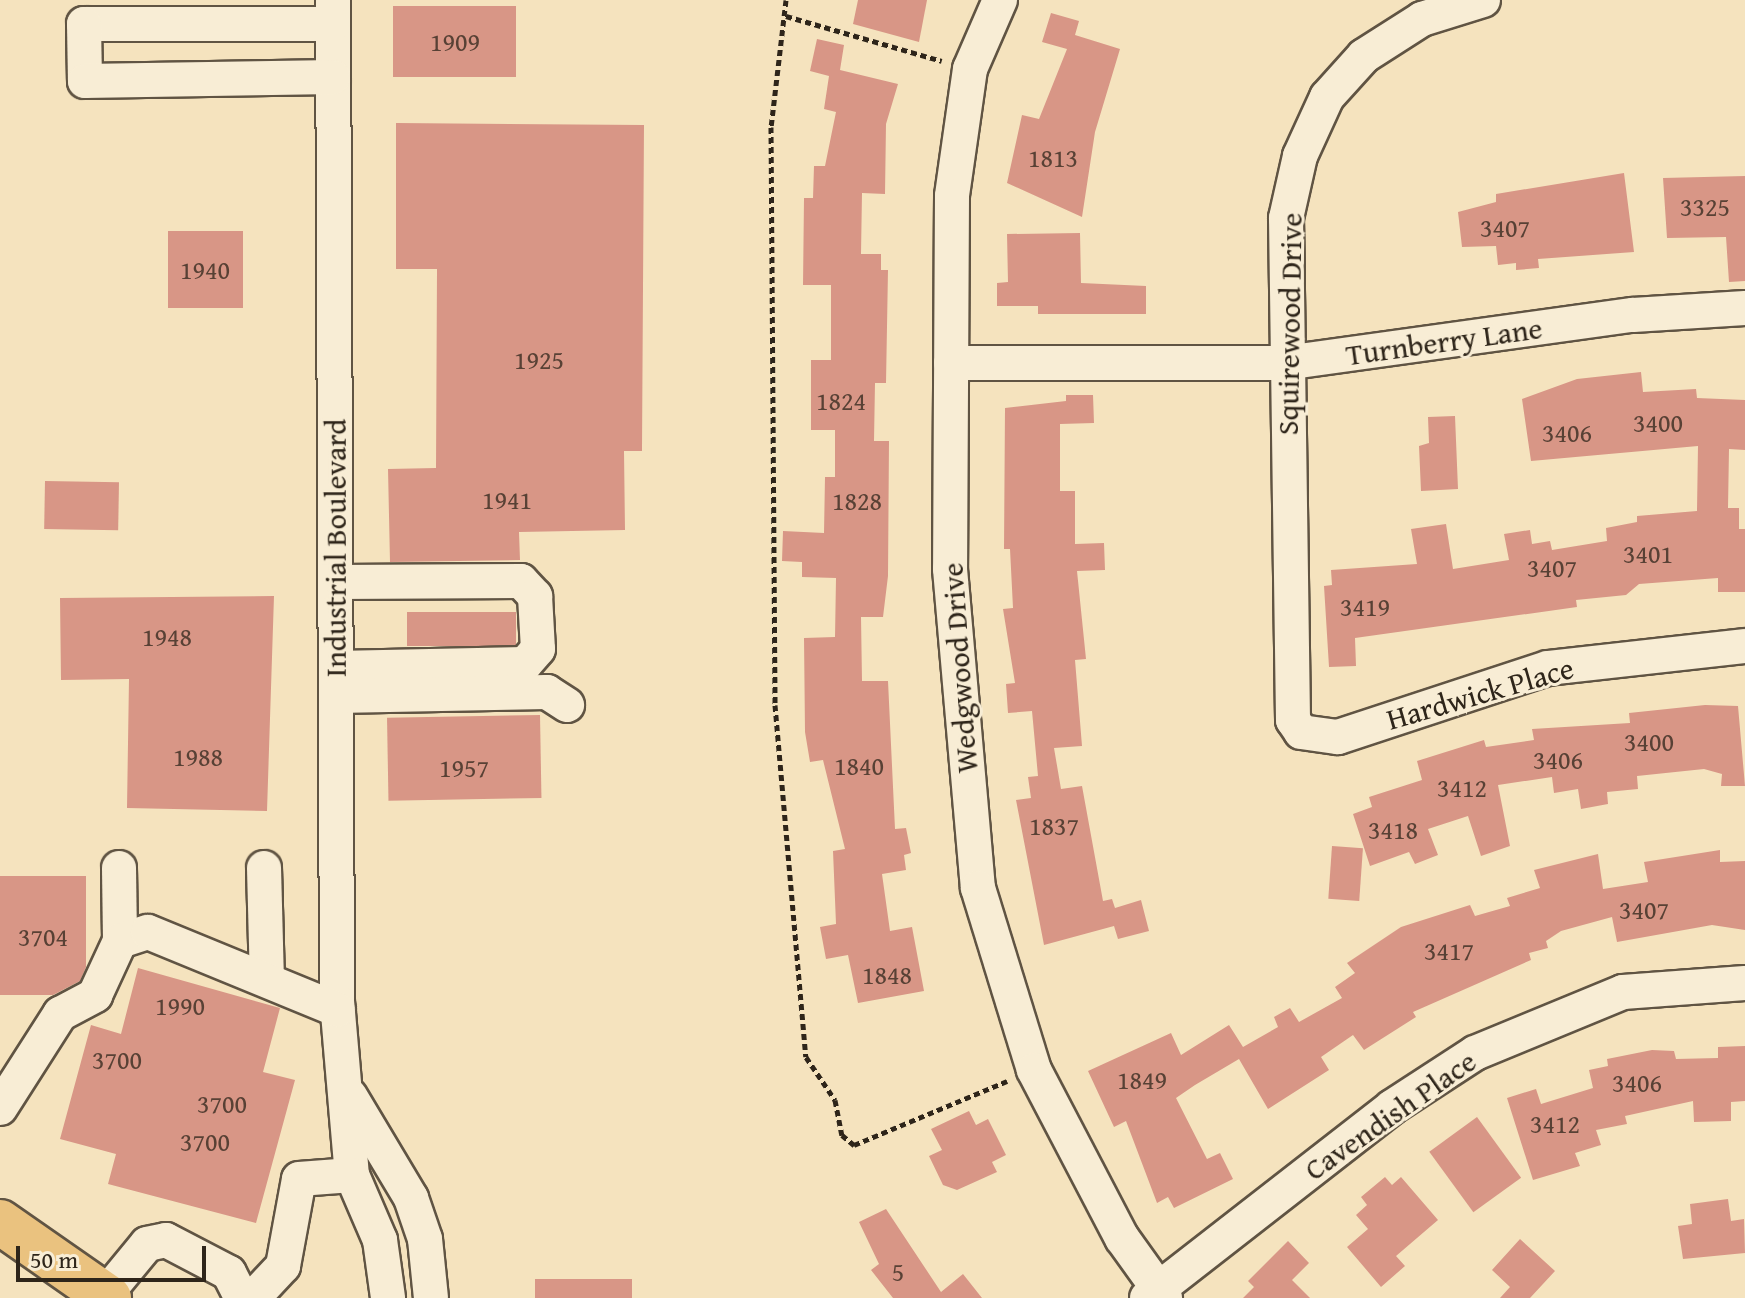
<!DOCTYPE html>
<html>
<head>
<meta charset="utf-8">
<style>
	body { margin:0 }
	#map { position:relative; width:1745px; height:1298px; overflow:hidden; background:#f5e3be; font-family:"Gentium Book Plus",serif }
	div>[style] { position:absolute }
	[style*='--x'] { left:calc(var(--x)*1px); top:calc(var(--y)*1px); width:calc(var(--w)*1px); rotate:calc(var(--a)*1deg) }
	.building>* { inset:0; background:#d89686; transform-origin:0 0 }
	.path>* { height:5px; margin-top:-2.5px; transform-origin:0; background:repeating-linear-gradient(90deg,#2e251a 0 6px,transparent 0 10px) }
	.roads { filter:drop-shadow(2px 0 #605443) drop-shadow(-2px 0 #605443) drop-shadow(0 2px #605443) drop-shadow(0 -2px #605443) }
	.minor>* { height:34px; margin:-17px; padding:0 17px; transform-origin:17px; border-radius:17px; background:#f8edd5 }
	.major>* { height:44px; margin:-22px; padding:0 22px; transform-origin:22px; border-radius:22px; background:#eac27f }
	span { translate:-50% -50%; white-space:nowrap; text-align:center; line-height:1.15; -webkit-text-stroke:6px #f8edd5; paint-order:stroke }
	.number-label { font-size:26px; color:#584135 }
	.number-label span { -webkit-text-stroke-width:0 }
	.street-label { font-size:30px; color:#2e251a }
	.scale { position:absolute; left:16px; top:1246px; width:190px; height:36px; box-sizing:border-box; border:4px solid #2e251a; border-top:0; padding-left:10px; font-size:24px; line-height:28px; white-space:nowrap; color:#2e251a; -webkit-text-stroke:6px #f8edd5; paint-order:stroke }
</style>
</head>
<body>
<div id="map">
	<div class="building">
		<div style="clip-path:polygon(858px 0,927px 0,919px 42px,853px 24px)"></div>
		<div style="left:393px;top:6px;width:123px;height:71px"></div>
		<div style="clip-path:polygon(1051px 13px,1079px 21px,1075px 35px,1120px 49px,1095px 132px,1082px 217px,1007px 183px,1022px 115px,1039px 119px,1067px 49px,1042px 42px)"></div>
		<div style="clip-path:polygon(817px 39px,844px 45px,840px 70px,898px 84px,886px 124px,885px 194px,862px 193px,861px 254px,881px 254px,881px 270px,888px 270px,886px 383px,875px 383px,874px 441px,889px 441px,888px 576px,883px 617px,861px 617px,862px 681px,888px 681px,895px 829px,906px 828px,911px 853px,904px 855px,906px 870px,882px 874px,890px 931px,912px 927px,924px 991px,858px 1003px,848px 955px,826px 959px,820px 927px,836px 924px,833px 851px,845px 849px,823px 760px,810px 762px,805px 732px,804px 638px,835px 637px,836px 578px,802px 577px,802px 562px,782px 561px,783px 531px,824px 533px,825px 477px,835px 477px,835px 430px,811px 430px,811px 360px,831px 360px,831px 285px,803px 285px,804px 198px,813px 198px,814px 166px,825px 166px,836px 112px,824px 109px,829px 76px,810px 71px)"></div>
		<div style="clip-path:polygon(396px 123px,644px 125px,642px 451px,624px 451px,625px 530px,519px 532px,520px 560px,390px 562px,388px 469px,436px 468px,437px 269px,396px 269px)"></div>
		<div style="clip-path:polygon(1624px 173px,1634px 252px,1538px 259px,1539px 268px,1516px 270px,1516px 263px,1498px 265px,1496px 246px,1462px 247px,1458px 212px,1496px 202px,1496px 194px)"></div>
		<div style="clip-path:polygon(1745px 176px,1745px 281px,1729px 282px,1726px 237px,1667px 238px,1663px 178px)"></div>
		<div style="left:168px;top:231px;width:75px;height:77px"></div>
		<div style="clip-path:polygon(1080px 233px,1081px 283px,1146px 286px,1146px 314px,1038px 314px,1038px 306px,997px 306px,997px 283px,1008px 282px,1007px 234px)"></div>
		<div style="clip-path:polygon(1641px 372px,1643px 392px,1696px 389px,1697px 398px,1745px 400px,1745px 450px,1729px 449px,1728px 508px,1739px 508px,1739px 529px,1745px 529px,1745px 592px,1718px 592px,1718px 578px,1639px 584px,1626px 595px,1576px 600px,1577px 607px,1355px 638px,1356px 666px,1329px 667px,1324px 586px,1332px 585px,1331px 570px,1417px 564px,1411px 529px,1446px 524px,1453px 569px,1509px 560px,1504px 534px,1530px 530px,1532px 544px,1550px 541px,1552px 550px,1607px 541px,1606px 528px,1637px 522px,1637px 516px,1697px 511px,1698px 446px,1531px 461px,1522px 399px,1577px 379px)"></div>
		<div style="clip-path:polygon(1066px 395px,1093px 395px,1094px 423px,1060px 424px,1060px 491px,1075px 491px,1075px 544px,1104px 543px,1105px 570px,1077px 571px,1086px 659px,1075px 660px,1082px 746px,1054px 748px,1061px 789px,1082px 786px,1103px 901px,1112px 899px,1115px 908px,1141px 900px,1149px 931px,1118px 939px,1114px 926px,1044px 945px,1016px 800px,1031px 798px,1028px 777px,1038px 776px,1032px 711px,1008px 713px,1006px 684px,1015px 683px,1003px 609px,1013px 608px,1010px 549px,1004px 549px,1005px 408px,1066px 401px)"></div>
		<div style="clip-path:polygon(1455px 416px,1458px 489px,1421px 491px,1419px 446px,1429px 443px,1428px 417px)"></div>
		<div style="left:45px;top:481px;width:74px;height:48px;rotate:1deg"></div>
		<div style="clip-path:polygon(274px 596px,267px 811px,127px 808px,129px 679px,61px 680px,60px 598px)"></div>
		<div style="left:407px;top:612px;width:109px;height:34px"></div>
		<div style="clip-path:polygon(1705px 705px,1738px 706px,1745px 786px,1721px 786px,1722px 774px,1704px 769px,1637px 776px,1638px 789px,1607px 792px,1608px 804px,1581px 809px,1578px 789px,1554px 793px,1552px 777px,1498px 785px,1510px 846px,1481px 856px,1468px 816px,1428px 829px,1438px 855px,1415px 864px,1409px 852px,1370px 866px,1353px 814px,1372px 807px,1369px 797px,1422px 780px,1417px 761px,1484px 740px,1486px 747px,1534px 740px,1532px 729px,1630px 723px,1629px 713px)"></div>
		<div style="left:540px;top:715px;width:83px;height:153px;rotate:89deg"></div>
		<div style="left:1332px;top:846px;width:31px;height:53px;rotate:4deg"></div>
		<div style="clip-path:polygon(1720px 850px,1720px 862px,1745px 861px,1745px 930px,1712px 925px,1617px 942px,1612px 917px,1561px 931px,1546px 941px,1548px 948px,1529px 953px,1531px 960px,1413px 1012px,1416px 1017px,1364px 1050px,1353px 1035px,1321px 1057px,1329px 1070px,1268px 1109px,1239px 1059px,1195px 1085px,1176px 1098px,1207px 1159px,1220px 1153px,1233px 1179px,1174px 1208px,1168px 1197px,1157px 1203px,1126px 1121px,1114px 1127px,1088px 1071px,1171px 1033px,1181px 1055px,1229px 1025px,1243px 1047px,1278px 1027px,1274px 1017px,1290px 1008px,1299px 1022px,1342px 998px,1335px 987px,1355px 973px,1347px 963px,1401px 927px,1470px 905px,1475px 916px,1510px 906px,1507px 898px,1540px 888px,1534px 870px,1598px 854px,1603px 889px,1648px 882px,1644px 862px)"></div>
		<div style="clip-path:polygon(0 876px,86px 876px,86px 967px,80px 981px,53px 995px,0 995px)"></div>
		<div style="clip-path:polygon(138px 968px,280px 1008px,263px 1072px,295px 1080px,256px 1223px,108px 1184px,116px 1154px,60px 1139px,91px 1025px,121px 1034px)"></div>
		<div style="clip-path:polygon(1745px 1046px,1745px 1101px,1731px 1102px,1731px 1121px,1694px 1122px,1693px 1101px,1625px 1116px,1627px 1124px,1596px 1130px,1601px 1145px,1575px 1153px,1580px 1166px,1533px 1180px,1507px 1098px,1536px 1089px,1541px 1104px,1593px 1088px,1589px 1070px,1608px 1066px,1607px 1059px,1652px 1050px,1674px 1051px,1676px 1059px,1718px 1058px,1718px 1047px)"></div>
		<div style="clip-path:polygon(969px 1111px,976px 1125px,988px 1119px,1006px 1155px,992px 1162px,997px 1172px,957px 1190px,943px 1185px,929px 1156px,942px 1150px,931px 1129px)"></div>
		<div style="left:1477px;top:1117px;width:75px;height:59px;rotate:54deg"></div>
		<div style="clip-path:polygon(1385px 1177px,1392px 1185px,1401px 1177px,1438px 1220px,1396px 1256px,1405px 1266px,1381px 1287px,1347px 1247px,1368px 1229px,1356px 1215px,1367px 1205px,1361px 1197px)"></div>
		<div style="clip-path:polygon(1728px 1199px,1731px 1221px,1744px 1219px,1745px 1253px,1683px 1259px,1678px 1226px,1692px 1224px,1690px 1204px)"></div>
		<div style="clip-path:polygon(886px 1209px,941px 1292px,963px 1274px,982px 1298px,893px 1298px,871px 1270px,879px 1264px,859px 1222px)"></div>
		<div style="clip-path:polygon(1520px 1239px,1555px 1271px,1530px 1298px,1500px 1298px,1510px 1287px,1492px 1270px)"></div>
		<div style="clip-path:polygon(1288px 1241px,1309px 1263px,1292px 1280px,1310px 1298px,1243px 1298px,1254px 1287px,1248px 1281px)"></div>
		<div style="left:535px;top:1279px;width:97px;height:19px"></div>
	</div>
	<div class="path">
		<div style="--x:786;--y:0;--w:128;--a:96.7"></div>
		<div style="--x:771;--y:127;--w:578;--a:89.6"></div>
		<div style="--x:775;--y:705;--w:353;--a:85"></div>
		<div style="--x:806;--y:1057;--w:52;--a:56"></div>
		<div style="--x:835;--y:1100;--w:36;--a:79"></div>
		<div style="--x:842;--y:1135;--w:16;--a:40"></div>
		<div style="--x:854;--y:1145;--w:166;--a:-22.7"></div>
		<div style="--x:786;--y:16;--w:162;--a:16.1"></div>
	</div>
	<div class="roads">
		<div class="minor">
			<div style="--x:333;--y:0;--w:1001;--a:89.77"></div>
			<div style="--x:337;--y:1001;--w:175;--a:85.1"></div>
			<div style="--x:352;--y:1175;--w:71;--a:66.7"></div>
			<div style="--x:380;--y:1240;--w:59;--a:82.1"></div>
			<div style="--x:1000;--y:0;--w:75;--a:113.5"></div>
			<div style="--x:970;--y:69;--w:128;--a:98.1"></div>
			<div style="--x:952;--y:196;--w:373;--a:90.3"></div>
			<div style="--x:950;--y:569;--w:320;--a:85"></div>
			<div style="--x:978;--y:888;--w:190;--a:72.9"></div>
			<div style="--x:1034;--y:1070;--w:190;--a:62.4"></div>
			<div style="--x:1122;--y:1238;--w:74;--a:54.4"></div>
			<div style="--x:1483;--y:0;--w:64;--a:162.7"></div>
			<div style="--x:1422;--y:19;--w:69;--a:147.5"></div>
			<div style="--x:1364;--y:56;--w:55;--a:132.1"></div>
			<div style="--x:1327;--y:97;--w:65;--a:114.6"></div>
			<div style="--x:1300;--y:156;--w:64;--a:102.7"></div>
			<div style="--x:1286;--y:218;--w:502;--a:89.2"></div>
			<div style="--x:1293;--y:720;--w:14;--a:56"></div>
			<div style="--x:1301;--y:732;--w:37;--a:8"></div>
			<div style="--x:1338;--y:737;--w:221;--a:-18.2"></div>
			<div style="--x:1548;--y:668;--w:198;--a:-6.4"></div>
			<div style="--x:333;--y:24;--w:249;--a:180"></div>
			<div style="--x:84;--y:24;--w:57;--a:89"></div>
			<div style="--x:85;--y:81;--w:248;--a:-0.9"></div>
			<div style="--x:951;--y:363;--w:334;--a:0"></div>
			<div style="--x:1285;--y:363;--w:351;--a:-7.9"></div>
			<div style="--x:1633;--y:315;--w:112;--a:-3.6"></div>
			<div style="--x:336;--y:582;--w:185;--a:-0.3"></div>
			<div style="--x:521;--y:581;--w:21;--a:47"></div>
			<div style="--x:535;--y:596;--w:53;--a:86.8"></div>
			<div style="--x:538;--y:649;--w:20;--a:131"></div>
			<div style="--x:525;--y:664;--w:189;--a:178.8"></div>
			<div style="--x:336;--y:696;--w:211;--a:-1.1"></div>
			<div style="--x:547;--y:692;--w:24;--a:33"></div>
			<div style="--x:119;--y:868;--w:73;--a:89.2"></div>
			<div style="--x:264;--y:868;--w:111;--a:88.5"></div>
			<div style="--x:350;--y:1096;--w:119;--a:59.1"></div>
			<div style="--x:411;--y:1198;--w:43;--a:71.1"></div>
			<div style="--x:425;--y:1239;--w:59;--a:84.2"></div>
			<div style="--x:0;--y:1108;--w:112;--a:-57.4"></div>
			<div style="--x:60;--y:1014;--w:40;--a:-28"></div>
			<div style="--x:95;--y:995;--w:60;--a:-65.2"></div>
			<div style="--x:120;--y:941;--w:29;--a:-18"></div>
			<div style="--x:148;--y:932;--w:205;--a:22.3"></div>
			<div style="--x:105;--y:1295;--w:66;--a:-50.5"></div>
			<div style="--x:147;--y:1244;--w:19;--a:-12"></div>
			<div style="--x:166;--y:1240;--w:71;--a:27.6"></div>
			<div style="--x:229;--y:1273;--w:28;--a:63"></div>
			<div style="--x:253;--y:1298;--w:44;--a:-46.8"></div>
			<div style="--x:283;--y:1266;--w:88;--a:-79.6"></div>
			<div style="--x:299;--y:1179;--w:53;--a:-4.3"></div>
			<div style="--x:1147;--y:1298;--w:311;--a:-37.9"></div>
			<div style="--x:1392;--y:1107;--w:99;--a:-33"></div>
			<div style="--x:1475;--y:1053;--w:160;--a:-22.4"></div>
			<div style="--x:1623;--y:992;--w:122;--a:-4.2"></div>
		</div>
		<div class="major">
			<div style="--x:0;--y:1222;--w:133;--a:34.9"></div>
		</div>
	</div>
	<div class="number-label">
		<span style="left:455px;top:42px">1909</span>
		<span style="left:1053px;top:158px">1813</span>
		<span style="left:1705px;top:207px">3325</span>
		<span style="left:1505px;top:228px">3407</span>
		<span style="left:205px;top:270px">1940</span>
		<span style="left:539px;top:360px">1925</span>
		<span style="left:841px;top:401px">1824</span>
		<span style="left:1658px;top:423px">3400</span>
		<span style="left:1567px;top:433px">3406</span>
		<span style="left:507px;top:500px">1941</span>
		<span style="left:857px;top:501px">1828</span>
		<span style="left:1648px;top:554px">3401</span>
		<span style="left:1552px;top:568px">3407</span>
		<span style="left:1365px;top:607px">3419</span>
		<span style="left:167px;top:637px">1948</span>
		<span style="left:1649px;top:742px">3400</span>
		<span style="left:198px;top:757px">1988</span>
		<span style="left:1558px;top:760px">3406</span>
		<span style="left:859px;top:766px">1840</span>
		<span style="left:464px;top:768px">1957</span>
		<span style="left:1462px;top:788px">3412</span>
		<span style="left:1054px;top:826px">1837</span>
		<span style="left:1393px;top:830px">3418</span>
		<span style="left:1644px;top:910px">3407</span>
		<span style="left:43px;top:937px">3704</span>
		<span style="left:1449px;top:951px">3417</span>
		<span style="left:887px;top:975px">1848</span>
		<span style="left:180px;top:1006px">1990</span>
		<span style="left:117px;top:1060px">3700</span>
		<span style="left:1142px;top:1080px">1849</span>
		<span style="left:1637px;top:1083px">3406</span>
		<span style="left:222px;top:1104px">3700</span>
		<span style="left:1555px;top:1124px">3412</span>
		<span style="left:205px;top:1142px">3700</span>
		<span style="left:898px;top:1272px">5</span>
	</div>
	<div class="street-label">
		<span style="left:1289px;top:324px;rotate:-89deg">Squirewood Drive</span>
		<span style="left:1444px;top:341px;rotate:-8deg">Turnberry Lane</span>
		<span style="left:335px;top:548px;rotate:-90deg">Industrial Boulevard</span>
		<span style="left:959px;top:668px;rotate:-94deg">Wedgwood Drive</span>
		<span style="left:1480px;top:693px;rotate:-16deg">Hardwick Place</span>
		<span style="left:1390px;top:1115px;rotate:-35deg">Cavendish Place</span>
	</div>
	<div class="scale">50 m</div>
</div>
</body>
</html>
